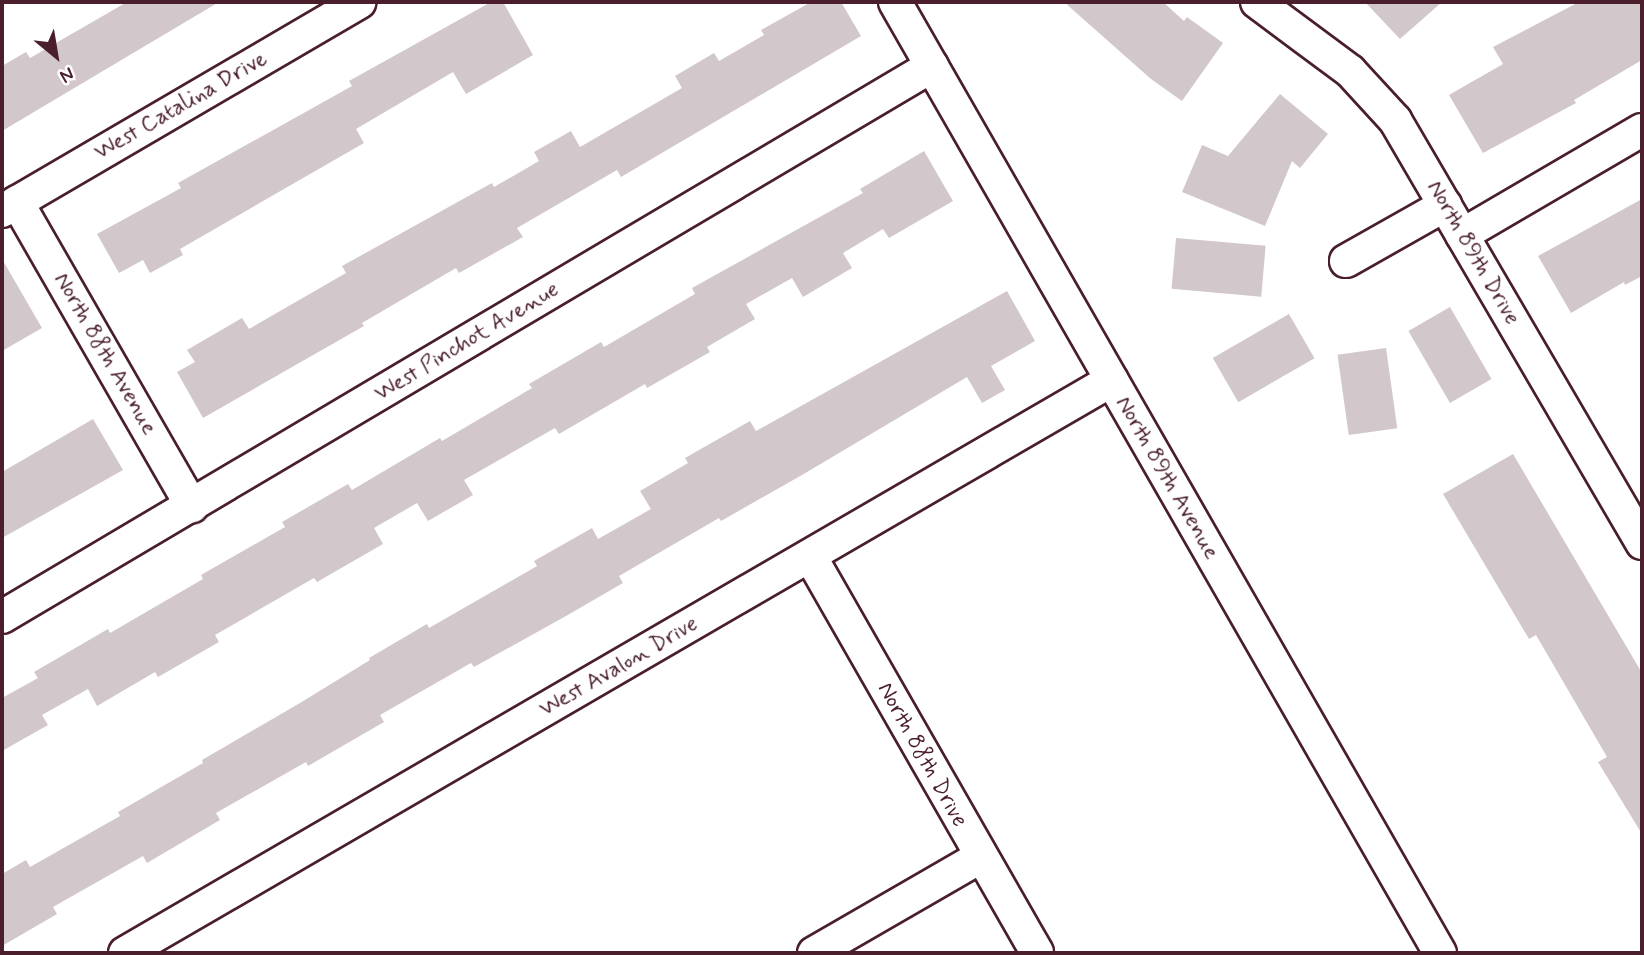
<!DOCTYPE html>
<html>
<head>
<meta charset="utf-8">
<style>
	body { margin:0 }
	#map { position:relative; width:1644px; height:955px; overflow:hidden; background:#fff; font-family:Mynerve,sans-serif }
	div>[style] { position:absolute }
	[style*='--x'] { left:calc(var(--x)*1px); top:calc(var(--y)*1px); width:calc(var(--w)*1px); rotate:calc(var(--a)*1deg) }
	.building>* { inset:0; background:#d2c7cb; transform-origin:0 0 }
	.roads { filter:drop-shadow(2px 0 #4a1f2b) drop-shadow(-2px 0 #4a1f2b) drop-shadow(0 2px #4a1f2b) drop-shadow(0 -2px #4a1f2b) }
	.street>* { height:32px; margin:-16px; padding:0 16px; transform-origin:16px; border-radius:16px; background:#fff }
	span { translate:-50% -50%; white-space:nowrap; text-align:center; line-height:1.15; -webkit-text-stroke:6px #fff; paint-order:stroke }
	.street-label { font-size:23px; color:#4a1f2b }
	.frame { position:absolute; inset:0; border:4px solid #4a1f2b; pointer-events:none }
	.north { position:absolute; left:21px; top:21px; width:70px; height:70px; -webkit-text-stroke:5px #fff; paint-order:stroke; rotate:150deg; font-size:19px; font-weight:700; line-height:28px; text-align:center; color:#4a1f2b }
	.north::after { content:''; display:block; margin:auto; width:24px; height:32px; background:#4a1f2b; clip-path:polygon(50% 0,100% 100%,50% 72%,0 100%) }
</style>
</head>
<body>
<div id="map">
	<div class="building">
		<div style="clip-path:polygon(127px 2px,219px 2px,2px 131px,2px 66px,26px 52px,30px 58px)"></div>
		<div style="clip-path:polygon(491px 2px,503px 2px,533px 55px,466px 94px,453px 72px,356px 129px,364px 143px,180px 249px,183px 255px,150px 273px,143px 260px,119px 273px,97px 234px,181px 188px,178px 183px,352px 86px,349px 81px)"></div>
		<div style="clip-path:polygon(811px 2px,841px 2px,861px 36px,621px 177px,617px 170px,517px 228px,523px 237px,459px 273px,456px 268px,362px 323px,364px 326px,203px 418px,177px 372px,195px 362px,187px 350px,242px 318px,249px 329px,346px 273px,342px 266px,492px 183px,494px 187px,539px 161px,534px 152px,571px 131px,580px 147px,682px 88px,675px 76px,714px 53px,719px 61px,764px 35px,761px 30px)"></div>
		<div style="clip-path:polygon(1064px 2px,1163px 2px,1184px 21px,1187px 17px,1223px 43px,1182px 101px,1151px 79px)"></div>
		<div style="clip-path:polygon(1365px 2px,1442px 2px,1400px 39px)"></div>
		<div style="clip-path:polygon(1579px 2px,1642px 2px,1642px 60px,1574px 100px,1576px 103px,1483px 153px,1449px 95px,1503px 64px,1493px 47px)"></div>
		<div style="clip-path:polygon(1280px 94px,1328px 134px,1300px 168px,1292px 161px,1265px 226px,1182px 192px,1202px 145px,1228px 156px)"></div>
		<div style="clip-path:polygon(924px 151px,953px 201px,889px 238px,883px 229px,843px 253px,852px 268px,803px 297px,792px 278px,746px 304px,755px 319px,707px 347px,710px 352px,647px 388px,645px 384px,559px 434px,555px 428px,464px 480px,473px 495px,428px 521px,417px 503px,374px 528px,383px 544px,317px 582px,314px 578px,215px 635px,219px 642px,158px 677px,155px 672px,97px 706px,88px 689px,42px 715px,48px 725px,2px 751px,2px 698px,38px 678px,34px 672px,108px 629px,110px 633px,203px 579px,201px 575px,285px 527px,282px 522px,348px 484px,352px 490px,440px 438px,442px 441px,532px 388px,529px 384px,601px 342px,604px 347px,695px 294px,692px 288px,863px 193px,860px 189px)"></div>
		<div style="clip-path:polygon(1642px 199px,1642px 276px,1625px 285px,1624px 282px,1571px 313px,1538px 256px)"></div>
		<div style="left:1176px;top:238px;width:90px;height:51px;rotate:5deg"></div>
		<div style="clip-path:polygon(2px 259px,42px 328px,2px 351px)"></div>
		<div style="clip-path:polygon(1007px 291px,1035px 341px,991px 366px,1005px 390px,982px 403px,967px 377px,802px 475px,721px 521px,719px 518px,619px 576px,623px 583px,566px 616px,474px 667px,471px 663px,380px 715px,384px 722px,308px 766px,306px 762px,216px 813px,220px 820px,147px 863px,143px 856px,53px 907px,57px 914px,2px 946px,2px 874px,26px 860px,30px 867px,120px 816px,118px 812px,203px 763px,202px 760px,300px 703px,370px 660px,369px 658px,427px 624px,429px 628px,537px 566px,534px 561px,592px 528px,598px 539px,651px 509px,640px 491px,688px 463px,685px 458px,750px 421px,756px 431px)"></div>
		<div style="left:1450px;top:307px;width:83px;height:48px;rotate:60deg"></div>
		<div style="left:1289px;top:314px;width:51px;height:88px;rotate:60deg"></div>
		<div style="left:1386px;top:348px;width:81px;height:49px;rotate:82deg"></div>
		<div style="clip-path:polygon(93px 419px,123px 470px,2px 538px,2px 472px)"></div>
		<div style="clip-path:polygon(1513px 454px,1642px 673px,1642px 834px,1598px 762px,1607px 757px,1536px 635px,1529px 639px,1443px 494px)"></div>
	</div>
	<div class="roads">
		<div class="street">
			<div style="--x:895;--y:2;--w:1096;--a:60.18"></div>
			<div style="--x:1257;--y:2;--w:116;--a:36.6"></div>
			<div style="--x:1350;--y:71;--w:67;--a:47.4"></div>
			<div style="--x:1395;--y:120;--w:490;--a:59.7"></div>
			<div style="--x:17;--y:202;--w:351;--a:60.1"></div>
			<div style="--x:2;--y:211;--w:414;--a:-30.3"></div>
			<div style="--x:1462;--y:235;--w:208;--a:-30.3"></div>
			<div style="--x:1346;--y:261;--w:114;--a:-29.5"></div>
			<div style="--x:810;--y:556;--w:457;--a:60.2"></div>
			<div style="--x:2;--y:617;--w:1081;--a:-30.65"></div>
			<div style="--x:125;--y:953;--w:1141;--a:-30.14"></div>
			<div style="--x:814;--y:953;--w:192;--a:-30"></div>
		</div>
	</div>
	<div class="street-label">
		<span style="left:181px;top:106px;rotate:-30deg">West Catalina Drive</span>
		<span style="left:1473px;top:253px;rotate:60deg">North 89th Drive</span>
		<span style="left:467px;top:342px;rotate:-31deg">West Pinchot Avenue</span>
		<span style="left:105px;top:354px;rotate:60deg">North 88th Avenue</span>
		<span style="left:1167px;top:478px;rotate:60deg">North 89th Avenue</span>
		<span style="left:619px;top:667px;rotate:-30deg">West Avalon Drive</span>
		<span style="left:922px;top:755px;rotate:61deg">North 88th Drive</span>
	</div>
	<div class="frame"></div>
	<div class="north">N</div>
</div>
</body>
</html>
